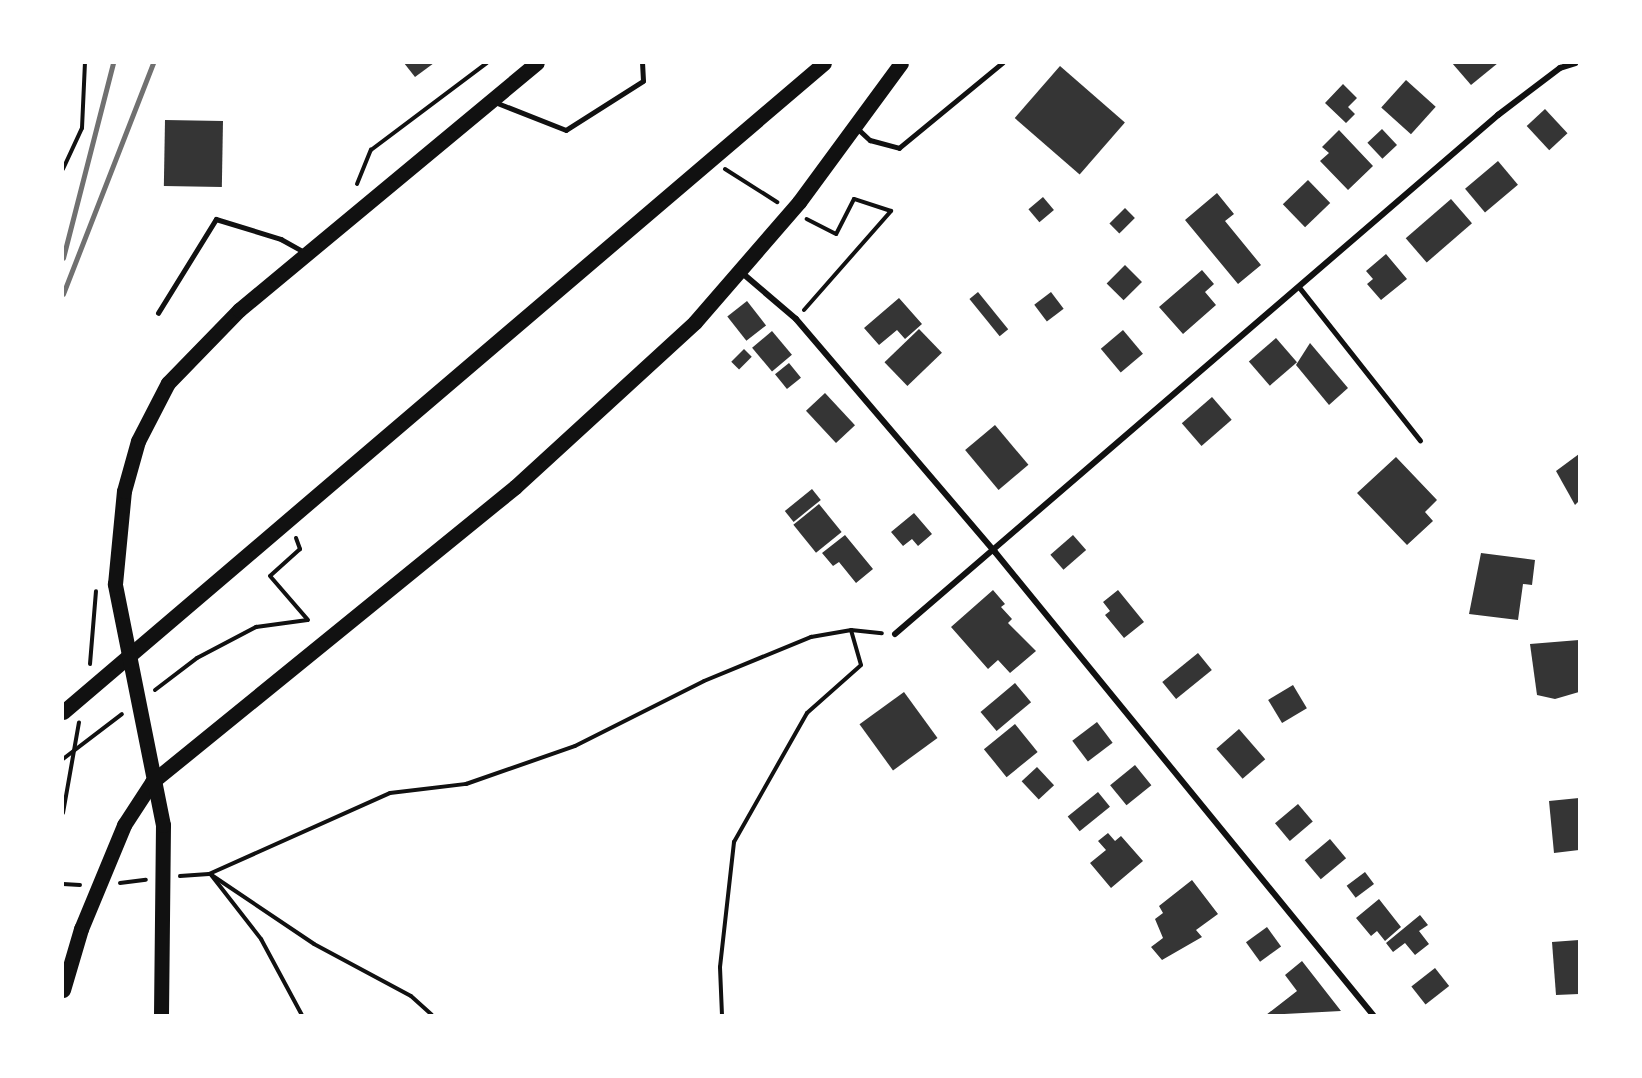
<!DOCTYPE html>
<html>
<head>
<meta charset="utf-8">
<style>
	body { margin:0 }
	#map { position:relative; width:1642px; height:1078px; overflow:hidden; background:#fff; font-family:"Exo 2",sans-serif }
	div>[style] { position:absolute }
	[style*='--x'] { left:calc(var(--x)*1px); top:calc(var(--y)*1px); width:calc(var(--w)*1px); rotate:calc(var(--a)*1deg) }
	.building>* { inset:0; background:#353535; transform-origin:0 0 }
	.path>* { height:4px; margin:-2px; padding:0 2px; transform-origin:2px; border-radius:2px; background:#111 }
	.service>* { height:4.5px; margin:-2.25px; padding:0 2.25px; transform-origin:2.25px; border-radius:2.25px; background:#111 }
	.minor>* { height:6px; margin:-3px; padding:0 3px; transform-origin:3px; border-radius:3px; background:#111 }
	.primary>* { height:15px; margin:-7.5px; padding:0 7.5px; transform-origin:7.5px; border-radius:7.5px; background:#111 }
	.rail>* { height:4.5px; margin:-2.25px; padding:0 2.25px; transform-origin:2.25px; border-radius:2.25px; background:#707070 }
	span { translate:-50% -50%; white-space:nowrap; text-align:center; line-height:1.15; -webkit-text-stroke:6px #fff; paint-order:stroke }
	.frame { position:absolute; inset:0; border:64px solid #fff; pointer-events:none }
</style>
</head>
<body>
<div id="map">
	<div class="building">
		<div style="clip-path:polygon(404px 63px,434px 63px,415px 77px)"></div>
		<div style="clip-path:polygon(1452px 63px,1498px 63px,1471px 85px)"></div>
		<div style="left:1060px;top:66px;width:86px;height:69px;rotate:41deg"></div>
		<div style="left:1406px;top:80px;width:40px;height:37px;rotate:42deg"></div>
		<div style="clip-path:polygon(1343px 84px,1357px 98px,1348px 107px,1355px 114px,1346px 123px,1325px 103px)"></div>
		<div style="left:1545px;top:109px;width:33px;height:25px;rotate:47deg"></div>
		<div style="left:165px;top:120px;width:58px;height:66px;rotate:1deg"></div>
		<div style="left:1382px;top:129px;width:22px;height:20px;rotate:47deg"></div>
		<div style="clip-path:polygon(1339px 130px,1373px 166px,1348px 190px,1320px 161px,1329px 153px,1322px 147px)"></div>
		<div style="left:1498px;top:161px;width:31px;height:43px;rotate:50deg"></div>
		<div style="left:1308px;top:180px;width:32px;height:35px;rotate:46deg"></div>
		<div style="clip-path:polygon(1217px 193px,1234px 214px,1225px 221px,1261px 265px,1238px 284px,1185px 220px)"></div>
		<div style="left:1043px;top:197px;width:17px;height:19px;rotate:50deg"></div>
		<div style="left:1451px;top:199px;width:32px;height:60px;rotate:49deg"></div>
		<div style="left:1125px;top:208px;width:14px;height:22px;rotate:45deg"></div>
		<div style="clip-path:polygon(1386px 254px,1407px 279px,1381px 300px,1367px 284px,1373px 279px,1366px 271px)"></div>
		<div style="left:1125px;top:265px;width:24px;height:26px;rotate:45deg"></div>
		<div style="clip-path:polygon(1202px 270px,1214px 284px,1205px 292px,1216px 305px,1183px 334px,1159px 307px)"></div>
		<div style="left:978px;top:292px;width:48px;height:11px;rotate:51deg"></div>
		<div style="left:1051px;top:292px;width:21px;height:21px;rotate:53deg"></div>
		<div style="clip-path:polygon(899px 298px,922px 324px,905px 339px,897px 330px,879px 345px,864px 328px)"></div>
		<div style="left:747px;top:301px;width:31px;height:25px;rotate:52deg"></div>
		<div style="left:919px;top:329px;width:33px;height:48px;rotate:46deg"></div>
		<div style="left:1123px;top:330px;width:31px;height:29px;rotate:50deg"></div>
		<div style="left:772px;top:331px;width:31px;height:26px;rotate:50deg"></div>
		<div style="left:1276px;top:338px;width:32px;height:36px;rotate:49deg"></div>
		<div style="clip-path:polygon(1310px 343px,1348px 388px,1329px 405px,1296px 365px)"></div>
		<div style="left:744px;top:349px;width:11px;height:18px;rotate:45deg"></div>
		<div style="left:789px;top:363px;width:19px;height:18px;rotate:51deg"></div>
		<div style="left:825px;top:393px;width:44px;height:26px;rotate:47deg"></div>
		<div style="left:1212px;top:397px;width:30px;height:40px;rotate:49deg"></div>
		<div style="left:995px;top:425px;width:52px;height:39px;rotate:50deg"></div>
		<div style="clip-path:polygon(1579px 454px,1579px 501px,1575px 505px,1556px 471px)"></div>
		<div style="clip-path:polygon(1396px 457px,1437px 500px,1425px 512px,1433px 521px,1407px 545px,1357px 493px)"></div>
		<div style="left:812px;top:489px;width:14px;height:35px;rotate:51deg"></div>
		<div style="left:819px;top:504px;width:36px;height:33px;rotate:51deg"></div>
		<div style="clip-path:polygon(914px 513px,932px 534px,918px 546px,912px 539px,903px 546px,891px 532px)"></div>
		<div style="clip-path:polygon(845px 535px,873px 569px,856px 583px,839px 562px,833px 566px,822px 553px)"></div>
		<div style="left:1073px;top:535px;width:20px;height:30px;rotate:49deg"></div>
		<div style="clip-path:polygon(1481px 553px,1535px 560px,1532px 585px,1523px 584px,1518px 620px,1469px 614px)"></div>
		<div style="clip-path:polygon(993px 590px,1005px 604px,1001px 607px,1012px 619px,1008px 623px,1036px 651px,1010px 673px,998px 660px,988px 669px,951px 627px)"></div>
		<div style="clip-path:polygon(1118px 590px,1144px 622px,1124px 638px,1105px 615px,1110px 611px,1103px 602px)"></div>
		<div style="clip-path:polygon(1579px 640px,1579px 692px,1555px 699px,1537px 695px,1530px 644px)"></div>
		<div style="left:1198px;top:653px;width:22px;height:46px;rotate:51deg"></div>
		<div style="left:1015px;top:683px;width:25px;height:45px;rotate:50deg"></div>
		<div style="left:1293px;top:685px;width:27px;height:29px;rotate:59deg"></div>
		<div style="left:904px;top:692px;width:57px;height:55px;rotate:54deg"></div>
		<div style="left:1097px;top:722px;width:26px;height:31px;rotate:53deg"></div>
		<div style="left:1015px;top:724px;width:36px;height:40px;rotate:51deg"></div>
		<div style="left:1239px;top:729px;width:40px;height:30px;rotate:49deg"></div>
		<div style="left:1135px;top:765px;width:26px;height:32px;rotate:51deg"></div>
		<div style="left:1037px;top:767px;width:25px;height:21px;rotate:47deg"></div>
		<div style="left:1098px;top:792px;width:19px;height:39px;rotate:51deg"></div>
		<div style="clip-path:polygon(1579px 798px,1579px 850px,1554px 853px,1549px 801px)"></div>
		<div style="left:1298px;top:804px;width:23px;height:30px;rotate:50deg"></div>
		<div style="clip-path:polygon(1108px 833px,1115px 841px,1121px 836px,1143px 861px,1111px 888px,1090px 863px,1106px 850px,1098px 841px)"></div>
		<div style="left:1330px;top:839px;width:25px;height:33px;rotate:50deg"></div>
		<div style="left:1365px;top:872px;width:15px;height:23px;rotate:53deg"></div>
		<div style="clip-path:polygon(1192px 880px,1218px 914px,1196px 930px,1202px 937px,1162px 960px,1151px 947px,1163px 938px,1155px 919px,1163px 913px,1159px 906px)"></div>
		<div style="clip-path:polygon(1379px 899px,1401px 927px,1385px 941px,1377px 931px,1371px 936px,1356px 918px)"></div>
		<div style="clip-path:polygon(1420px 915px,1428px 925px,1419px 931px,1429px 944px,1415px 955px,1405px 943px,1393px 952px,1386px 943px)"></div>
		<div style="left:1267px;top:927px;width:24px;height:26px;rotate:54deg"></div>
		<div style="clip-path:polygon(1579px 940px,1579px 994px,1556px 995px,1552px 942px)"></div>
		<div style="clip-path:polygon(1302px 961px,1341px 1011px,1266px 1015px,1297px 991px,1285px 975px)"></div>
		<div style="left:1435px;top:968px;width:23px;height:30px;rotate:52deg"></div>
	</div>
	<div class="path">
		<div style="--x:63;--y:169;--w:45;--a:-65.1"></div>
		<div style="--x:82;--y:128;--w:65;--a:-87.4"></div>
		<div style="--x:725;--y:169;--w:62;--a:32.4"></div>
		<div style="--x:357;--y:184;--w:37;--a:-68"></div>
		<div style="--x:371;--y:150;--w:145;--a:-36.9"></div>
		<div style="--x:804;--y:310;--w:132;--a:-48.7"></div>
		<div style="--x:891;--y:211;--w:39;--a:-162"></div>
		<div style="--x:854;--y:199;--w:39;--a:117"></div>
		<div style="--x:836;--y:234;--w:33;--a:-153"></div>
		<div style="--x:296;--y:538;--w:12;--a:70"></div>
		<div style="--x:300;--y:549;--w:40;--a:138"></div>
		<div style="--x:270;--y:576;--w:58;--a:49.2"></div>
		<div style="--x:90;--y:664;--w:73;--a:-85.3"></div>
		<div style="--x:155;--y:690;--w:53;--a:-37.3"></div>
		<div style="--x:197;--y:658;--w:67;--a:-27.7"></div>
		<div style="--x:256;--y:627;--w:52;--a:-7.7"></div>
		<div style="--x:63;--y:759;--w:74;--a:-37.3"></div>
		<div style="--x:63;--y:813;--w:92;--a:-80"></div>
		<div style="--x:210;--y:874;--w:125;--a:33.9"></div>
		<div style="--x:314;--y:944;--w:110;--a:28.2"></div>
		<div style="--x:411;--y:996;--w:28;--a:42"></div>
		<div style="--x:180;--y:876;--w:29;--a:-4"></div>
		<div style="--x:209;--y:874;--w:198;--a:-24.1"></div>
		<div style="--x:390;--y:793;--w:77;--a:-6.8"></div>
		<div style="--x:466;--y:784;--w:115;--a:-19.2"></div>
		<div style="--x:575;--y:746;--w:144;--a:-26.7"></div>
		<div style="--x:704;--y:681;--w:116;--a:-22.4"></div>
		<div style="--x:811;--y:637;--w:41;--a:-9.9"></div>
		<div style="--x:851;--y:630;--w:31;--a:6"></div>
		<div style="--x:212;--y:876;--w:80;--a:52.1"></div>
		<div style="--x:261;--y:939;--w:86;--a:61.7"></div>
		<div style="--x:120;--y:883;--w:26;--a:-7"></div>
		<div style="--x:63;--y:884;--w:17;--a:3"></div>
		<div style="--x:722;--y:1015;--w:48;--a:-92.4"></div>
		<div style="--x:720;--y:967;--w:126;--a:-83.6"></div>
		<div style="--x:734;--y:842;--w:148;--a:-60.5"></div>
		<div style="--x:807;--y:713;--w:72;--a:-41.6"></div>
		<div style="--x:861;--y:665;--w:36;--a:-106"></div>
	</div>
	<div class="service">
		<div style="--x:495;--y:102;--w:76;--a:21.5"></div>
		<div style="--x:566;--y:130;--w:91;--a:-32.5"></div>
		<div style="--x:643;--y:81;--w:18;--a:-93"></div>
		<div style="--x:856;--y:127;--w:19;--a:43"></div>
		<div style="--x:870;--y:140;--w:30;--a:15"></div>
		<div style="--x:899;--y:148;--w:134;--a:-39.5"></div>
		<div style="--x:1300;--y:288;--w:194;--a:51.7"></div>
		<div style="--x:158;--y:313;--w:110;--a:-58.3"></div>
		<div style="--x:216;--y:219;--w:68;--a:17.1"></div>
		<div style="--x:281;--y:239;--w:26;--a:29"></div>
	</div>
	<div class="minor">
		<div style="--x:741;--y:272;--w:72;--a:40.5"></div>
		<div style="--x:796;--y:319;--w:306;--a:49.5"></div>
		<div style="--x:995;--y:552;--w:598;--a:50.77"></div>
		<div style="--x:895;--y:634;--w:796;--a:-40.72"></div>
		<div style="--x:1498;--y:115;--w:78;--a:-37.2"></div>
		<div style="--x:1560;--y:68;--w:16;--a:-18"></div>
	</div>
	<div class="primary">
		<div style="--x:63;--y:712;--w:1000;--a:-40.46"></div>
		<div style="--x:63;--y:990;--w:64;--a:-73.6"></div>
		<div style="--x:81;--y:929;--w:113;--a:-67.5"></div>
		<div style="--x:124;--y:825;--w:51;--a:-56.9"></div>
		<div style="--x:152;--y:782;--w:468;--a:-39.1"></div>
		<div style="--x:515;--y:487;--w:244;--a:-42.5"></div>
		<div style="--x:695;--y:322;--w:159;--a:-49.1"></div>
		<div style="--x:799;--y:202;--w:172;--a:-53.7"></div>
		<div style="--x:161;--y:1015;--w:190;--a:-89.4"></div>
		<div style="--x:163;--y:825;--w:246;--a:-101.3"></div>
		<div style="--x:115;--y:584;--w:93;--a:-84.5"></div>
		<div style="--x:124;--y:491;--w:52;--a:-74.4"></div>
		<div style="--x:138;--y:441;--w:65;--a:-62.7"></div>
		<div style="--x:168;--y:383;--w:102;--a:-45.8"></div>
		<div style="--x:239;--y:310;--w:387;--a:-39.7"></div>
	</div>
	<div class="rail">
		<div style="--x:63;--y:258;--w:201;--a:-75.6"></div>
		<div style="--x:63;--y:294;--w:248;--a:-68.7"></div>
	</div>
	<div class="frame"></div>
</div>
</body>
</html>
